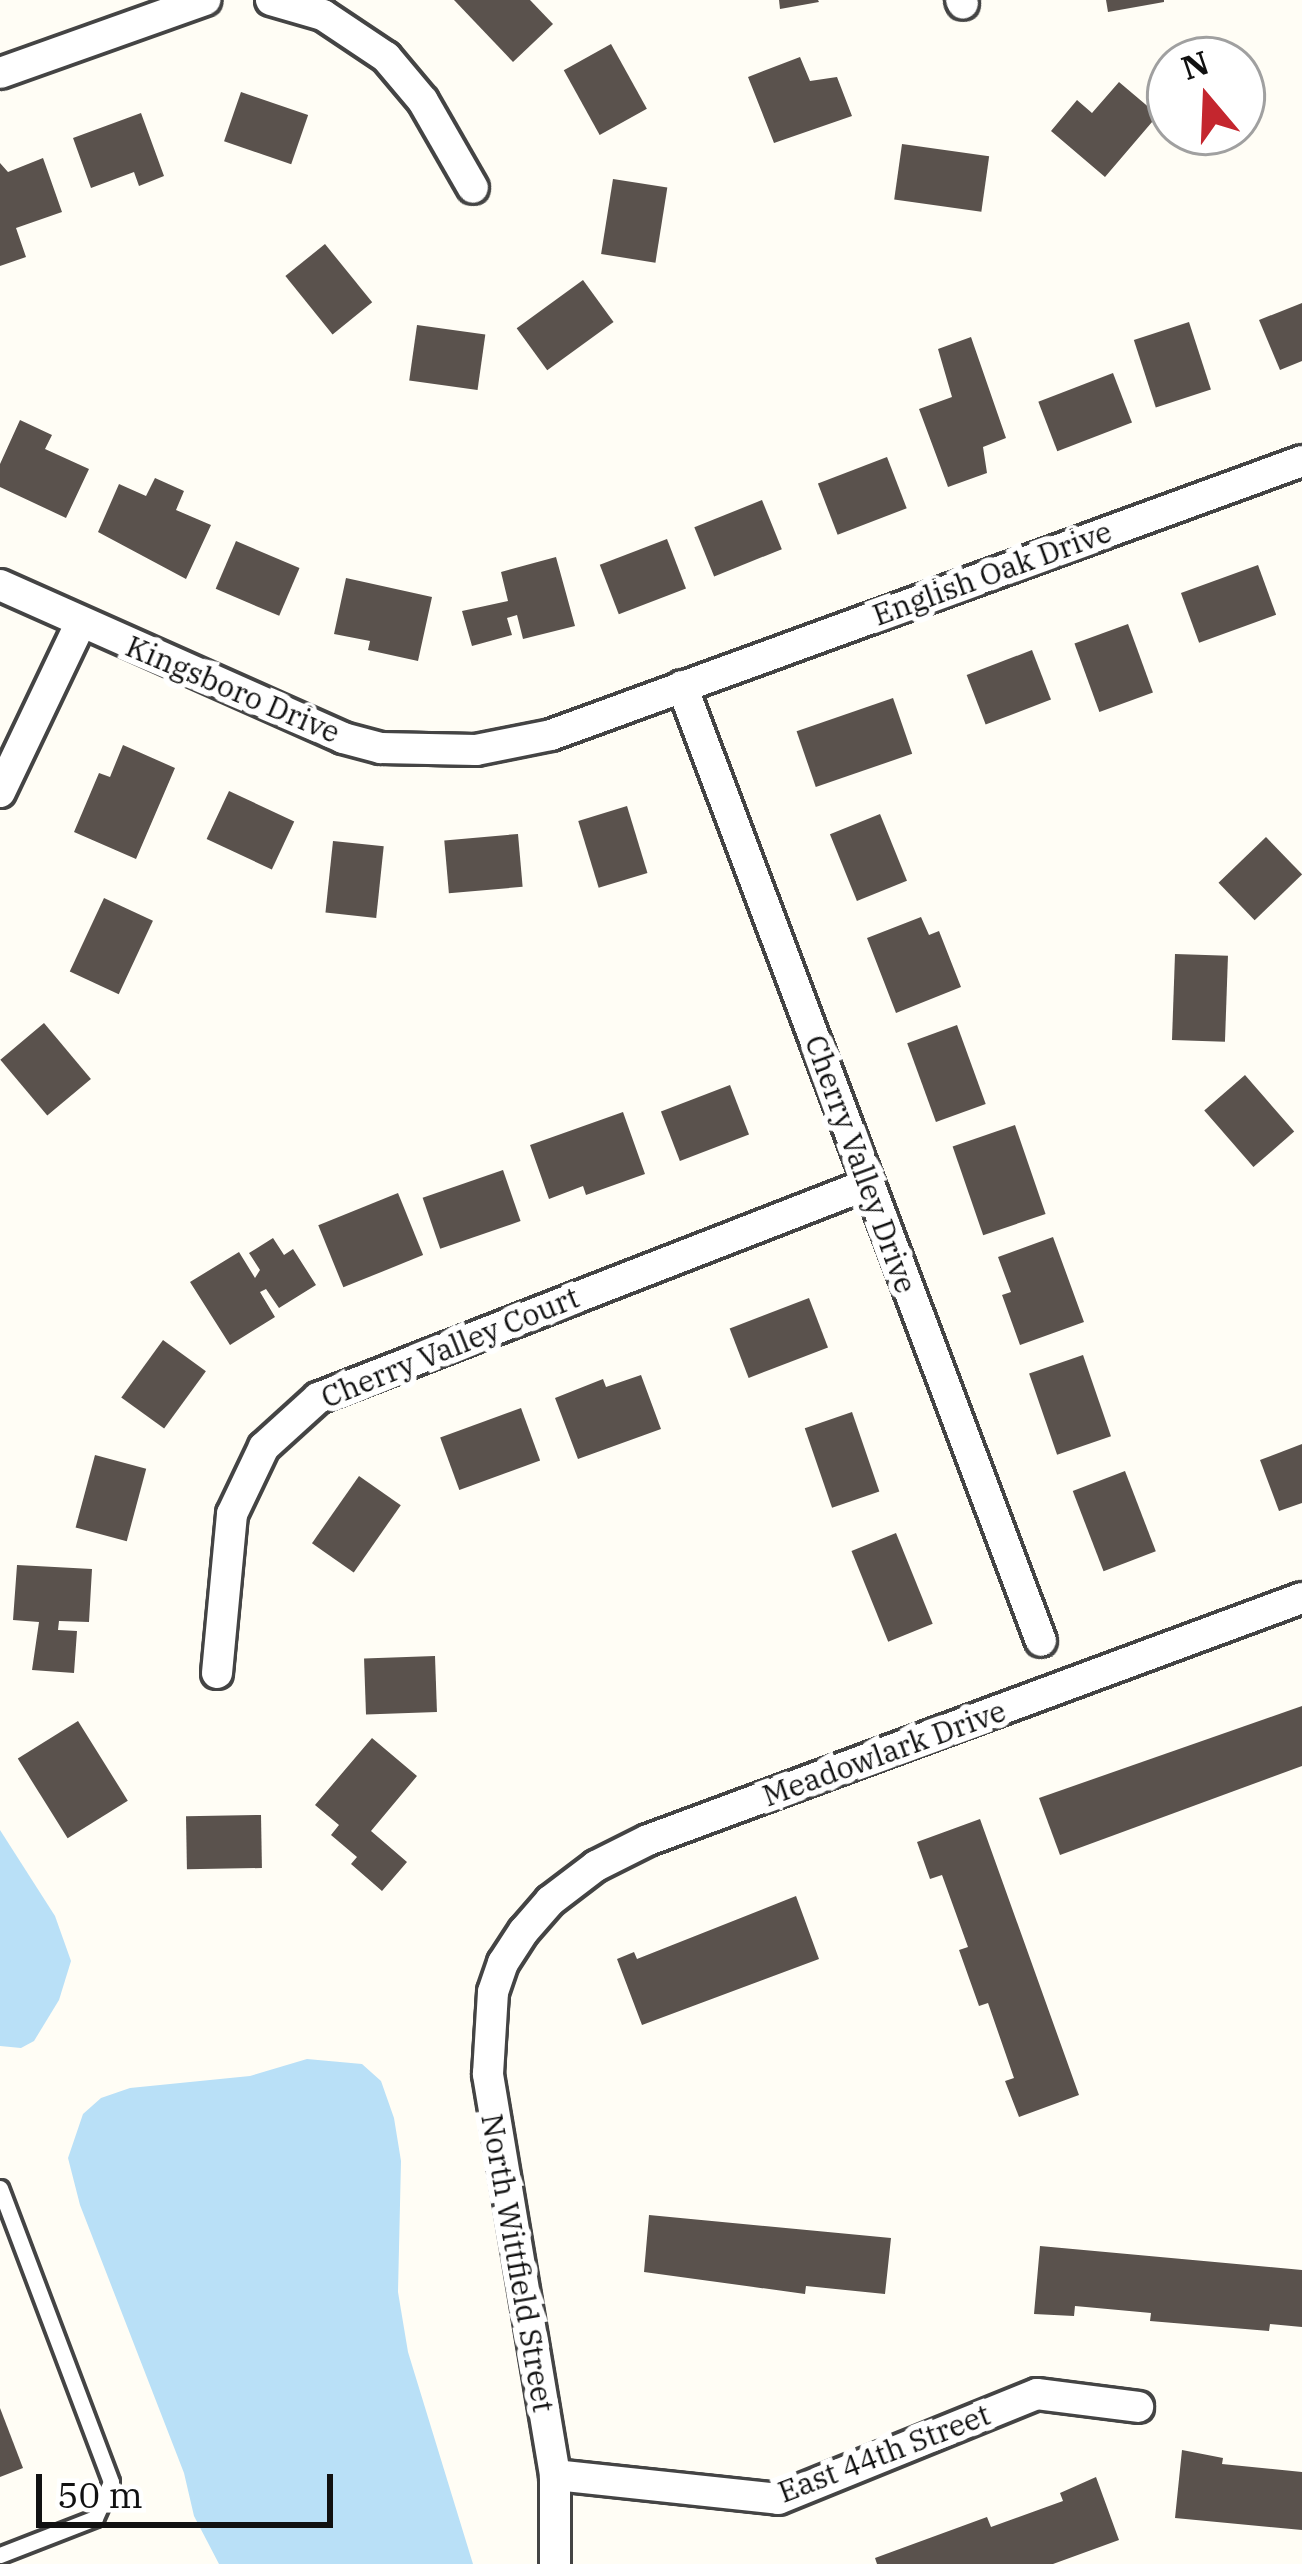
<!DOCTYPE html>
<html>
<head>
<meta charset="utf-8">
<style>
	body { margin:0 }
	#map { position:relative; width:1302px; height:2564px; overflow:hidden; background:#fffdf5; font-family:"IBM Plex Serif",serif }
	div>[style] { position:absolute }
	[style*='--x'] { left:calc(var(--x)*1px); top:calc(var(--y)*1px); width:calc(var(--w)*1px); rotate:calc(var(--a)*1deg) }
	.water>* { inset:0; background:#b9e0f7 }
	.building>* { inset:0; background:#5a524d; transform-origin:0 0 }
	.roads { filter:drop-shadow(3px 0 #444) drop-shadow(-3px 0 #444) drop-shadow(0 3px #444) drop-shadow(0 -3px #444) }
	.service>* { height:15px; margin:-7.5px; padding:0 7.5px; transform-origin:7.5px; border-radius:7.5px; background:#fff }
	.minor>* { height:30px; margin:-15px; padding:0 15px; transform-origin:15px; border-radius:15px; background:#fff }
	span { translate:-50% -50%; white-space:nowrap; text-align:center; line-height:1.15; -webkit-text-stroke:12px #fff; paint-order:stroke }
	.street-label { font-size:30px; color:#111 }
	.north { position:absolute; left:1146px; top:36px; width:120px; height:120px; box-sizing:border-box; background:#fff; border:3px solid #a0a0a0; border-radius:50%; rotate:341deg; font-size:33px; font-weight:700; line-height:48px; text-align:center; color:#111 }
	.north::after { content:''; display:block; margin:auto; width:42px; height:54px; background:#c4262e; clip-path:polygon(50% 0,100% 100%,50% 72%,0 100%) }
	.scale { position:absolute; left:36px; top:2474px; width:297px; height:54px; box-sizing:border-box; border:6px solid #111; border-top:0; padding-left:15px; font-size:36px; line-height:42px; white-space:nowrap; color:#111; -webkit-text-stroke:9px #fff; paint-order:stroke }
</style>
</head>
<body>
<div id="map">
	<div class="water">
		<div style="clip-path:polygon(0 1830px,55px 1916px,71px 1961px,59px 2000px,34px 2041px,21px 2048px,0 2046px)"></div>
		<div style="clip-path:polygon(307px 2059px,362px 2064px,381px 2081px,394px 2118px,401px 2161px,398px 2292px,408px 2352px,473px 2564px,219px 2564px,194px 2516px,184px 2473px,80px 2205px,68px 2158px,83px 2114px,101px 2098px,130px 2088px,250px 2076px)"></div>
	</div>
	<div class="building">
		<div style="clip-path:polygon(454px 0,530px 0,553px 24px,513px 62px)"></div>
		<div style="clip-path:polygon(779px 0,818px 0,819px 2px,780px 9px)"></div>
		<div style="clip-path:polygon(1106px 0,1164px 0,1164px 2px,1108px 12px)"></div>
		<div style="left:611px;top:44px;width:74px;height:54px;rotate:61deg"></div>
		<div style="clip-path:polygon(800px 57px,810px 81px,837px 77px,852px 116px,774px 143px,748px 77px)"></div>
		<div style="clip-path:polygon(1119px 82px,1158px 115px,1105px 177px,1051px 131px,1077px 100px,1092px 113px)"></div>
		<div style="left:241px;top:92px;width:71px;height:52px;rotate:19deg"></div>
		<div style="clip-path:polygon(141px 113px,164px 176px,139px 186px,134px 172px,91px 188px,73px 138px)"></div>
		<div style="left:902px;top:144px;width:88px;height:56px;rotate:8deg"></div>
		<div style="clip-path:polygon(43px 158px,62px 212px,16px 228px,26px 257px,0 266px,0 163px,8px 172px)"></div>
		<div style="left:613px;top:179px;width:55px;height:76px;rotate:9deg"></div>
		<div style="left:325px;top:244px;width:75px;height:51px;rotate:51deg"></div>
		<div style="left:583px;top:280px;width:52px;height:82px;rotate:54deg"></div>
		<div style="clip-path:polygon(1302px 303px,1302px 361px,1280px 370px,1259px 320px)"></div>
		<div style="left:1189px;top:322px;width:71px;height:58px;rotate:72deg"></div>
		<div style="left:417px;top:325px;width:69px;height:56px;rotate:8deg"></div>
		<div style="clip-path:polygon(971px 337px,1006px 438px,983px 447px,987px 473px,948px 487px,919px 409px,952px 397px,938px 349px)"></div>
		<div style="left:1113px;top:373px;width:53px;height:80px;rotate:69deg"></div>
		<div style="clip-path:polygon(20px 420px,52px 435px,45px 449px,89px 469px,66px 518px,0 487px,0 464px)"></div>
		<div style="left:887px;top:457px;width:55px;height:74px;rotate:69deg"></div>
		<div style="clip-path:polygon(155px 478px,184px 491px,176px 510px,211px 525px,186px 579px,98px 532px,119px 484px,146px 496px)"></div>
		<div style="left:762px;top:500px;width:53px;height:73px;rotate:68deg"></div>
		<div style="left:667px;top:539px;width:53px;height:72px;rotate:69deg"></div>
		<div style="left:236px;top:541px;width:69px;height:52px;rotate:23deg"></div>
		<div style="clip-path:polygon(556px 557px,575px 626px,523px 639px,517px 615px,507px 618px,512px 635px,472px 646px,462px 611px,508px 601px,501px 572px)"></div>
		<div style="left:1258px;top:565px;width:53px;height:82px;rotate:70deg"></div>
		<div style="clip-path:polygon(346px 578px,432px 597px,418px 661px,368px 650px,370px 641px,334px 634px)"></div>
		<div style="left:1128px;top:624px;width:73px;height:57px;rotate:70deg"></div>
		<div style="left:1032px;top:650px;width:53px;height:70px;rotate:69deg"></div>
		<div style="left:893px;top:698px;width:59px;height:102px;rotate:71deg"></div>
		<div style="clip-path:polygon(123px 745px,175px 768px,136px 859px,74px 832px,99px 773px,110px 777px)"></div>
		<div style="left:229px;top:791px;width:72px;height:53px;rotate:25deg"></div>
		<div style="left:627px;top:806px;width:70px;height:51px;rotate:73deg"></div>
		<div style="left:880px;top:814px;width:72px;height:54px;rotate:68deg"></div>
		<div style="left:518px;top:834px;width:53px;height:74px;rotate:85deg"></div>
		<div style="left:1266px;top:837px;width:52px;height:66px;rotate:46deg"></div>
		<div style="left:333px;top:841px;width:51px;height:72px;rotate:6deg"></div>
		<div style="left:104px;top:898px;width:54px;height:81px;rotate:25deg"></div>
		<div style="clip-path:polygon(921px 917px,929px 935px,939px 931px,961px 987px,896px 1013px,867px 938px)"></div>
		<div style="left:1175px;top:954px;width:53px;height:86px;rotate:2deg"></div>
		<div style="left:44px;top:1023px;width:73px;height:57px;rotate:50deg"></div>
		<div style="left:957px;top:1025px;width:84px;height:53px;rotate:70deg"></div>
		<div style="left:1245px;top:1075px;width:75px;height:54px;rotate:49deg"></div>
		<div style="left:730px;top:1085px;width:53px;height:74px;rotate:69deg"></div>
		<div style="clip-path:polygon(623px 1112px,645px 1174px,586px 1195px,583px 1186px,549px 1199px,530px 1145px)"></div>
		<div style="left:1015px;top:1125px;width:94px;height:66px;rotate:71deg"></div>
		<div style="left:503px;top:1170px;width:54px;height:85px;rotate:71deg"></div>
		<div style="left:398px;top:1193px;width:67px;height:86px;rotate:68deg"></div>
		<div style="clip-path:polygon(1053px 1237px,1084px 1322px,1020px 1345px,1002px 1295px,1011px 1292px,998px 1257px)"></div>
		<div style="clip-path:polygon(273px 1238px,284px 1255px,293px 1249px,316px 1285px,279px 1308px,266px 1289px,260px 1292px,275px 1317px,230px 1345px,190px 1282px,239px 1252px,255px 1278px,260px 1270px,249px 1253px)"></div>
		<div style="left:809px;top:1298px;width:53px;height:85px;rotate:69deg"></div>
		<div style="left:163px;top:1340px;width:53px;height:71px;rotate:36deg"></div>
		<div style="left:1083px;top:1355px;width:86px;height:57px;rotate:71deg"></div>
		<div style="clip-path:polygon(641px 1375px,661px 1429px,578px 1459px,555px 1398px,603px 1379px,606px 1387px)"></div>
		<div style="left:521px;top:1408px;width:56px;height:86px;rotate:70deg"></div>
		<div style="left:852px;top:1412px;width:84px;height:50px;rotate:71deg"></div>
		<div style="clip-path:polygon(1302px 1444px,1302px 1503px,1279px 1511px,1260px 1460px)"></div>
		<div style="left:95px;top:1455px;width:53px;height:75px;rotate:15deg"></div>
		<div style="left:1125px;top:1471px;width:86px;height:56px;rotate:69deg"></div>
		<div style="left:359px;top:1476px;width:51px;height:82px;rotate:35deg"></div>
		<div style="left:896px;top:1533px;width:98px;height:48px;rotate:68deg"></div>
		<div style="clip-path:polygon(17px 1565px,92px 1569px,89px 1622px,59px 1621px,58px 1630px,77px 1631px,74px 1673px,32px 1670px,39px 1622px,13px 1620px)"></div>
		<div style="left:435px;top:1656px;width:56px;height:71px;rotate:88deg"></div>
		<div style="clip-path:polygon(1302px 1706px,1302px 1766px,1060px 1855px,1039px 1798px)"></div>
		<div style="left:78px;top:1721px;width:94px;height:71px;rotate:58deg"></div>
		<div style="clip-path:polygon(372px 1738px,417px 1776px,371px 1831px,407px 1862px,382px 1891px,351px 1864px,357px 1857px,331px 1835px,339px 1825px,315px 1805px)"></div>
		<div style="left:261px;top:1815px;width:53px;height:75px;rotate:89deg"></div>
		<div style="clip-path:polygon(980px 1819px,1079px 2095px,1019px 2117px,1005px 2081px,1014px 2078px,988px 2003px,979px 2006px,959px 1950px,968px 1947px,942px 1875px,930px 1879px,917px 1842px)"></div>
		<div style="clip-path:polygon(796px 1896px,819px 1959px,642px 2025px,617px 1959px,634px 1952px,637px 1959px)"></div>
		<div style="clip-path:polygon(649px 2215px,891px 2238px,885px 2294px,806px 2286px,805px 2294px,644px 2272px)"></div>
		<div style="clip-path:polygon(1040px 2246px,1302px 2270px,1302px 2327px,1270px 2324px,1269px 2331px,1150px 2321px,1151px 2313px,1075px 2306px,1074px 2316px,1034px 2314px)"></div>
		<div style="clip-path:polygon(0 2408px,23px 2468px,0 2477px)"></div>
		<div style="clip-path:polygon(1182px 2450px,1223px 2458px,1222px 2464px,1302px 2472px,1302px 2530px,1175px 2518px)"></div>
		<div style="clip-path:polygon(1096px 2477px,1119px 2540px,1053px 2564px,877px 2564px,875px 2558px,987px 2517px,991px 2527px,1063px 2501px,1060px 2493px)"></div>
	</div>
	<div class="roads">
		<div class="service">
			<div style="--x:0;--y:2188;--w:314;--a:69.3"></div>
			<div style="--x:111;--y:2482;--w:39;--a:114"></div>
			<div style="--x:95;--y:2518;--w:102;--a:158.7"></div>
		</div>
		<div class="minor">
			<div style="--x:271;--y:0;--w:54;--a:16.1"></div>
			<div style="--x:323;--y:15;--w:76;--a:33.7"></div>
			<div style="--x:386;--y:57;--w:57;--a:49.9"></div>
			<div style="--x:423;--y:101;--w:100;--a:60.1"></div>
			<div style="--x:961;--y:0;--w:4;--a:63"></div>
			<div style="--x:0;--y:73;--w:218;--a:-19.6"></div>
			<div style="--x:0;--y:585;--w:376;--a:24"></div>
			<div style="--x:343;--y:738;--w:39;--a:15"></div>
			<div style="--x:381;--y:748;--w:95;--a:1.2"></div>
			<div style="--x:476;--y:750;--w:76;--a:-11.3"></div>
			<div style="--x:551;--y:735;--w:799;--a:-20.04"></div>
			<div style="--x:682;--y:686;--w:1020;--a:69.4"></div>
			<div style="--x:0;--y:792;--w:188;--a:-64.5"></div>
			<div style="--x:217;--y:1673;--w:160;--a:-84.6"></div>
			<div style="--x:232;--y:1514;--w:74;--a:-64.5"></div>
			<div style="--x:264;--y:1447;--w:73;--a:-42.2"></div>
			<div style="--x:318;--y:1398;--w:590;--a:-21.26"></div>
			<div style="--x:555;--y:2475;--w:224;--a:6.1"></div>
			<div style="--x:778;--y:2499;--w:279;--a:-22.1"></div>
			<div style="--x:1037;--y:2394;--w:102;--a:7.3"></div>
			<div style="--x:555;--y:2564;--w:89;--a:-90"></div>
			<div style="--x:555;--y:2475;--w:407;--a:-99.5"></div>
			<div style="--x:488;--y:2074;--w:82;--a:-86.5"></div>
			<div style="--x:493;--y:1992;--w:31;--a:-71"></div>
			<div style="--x:503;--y:1963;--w:38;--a:-57"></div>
			<div style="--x:524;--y:1931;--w:40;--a:-49"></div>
			<div style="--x:550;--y:1901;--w:58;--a:-37.3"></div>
			<div style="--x:596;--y:1866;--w:58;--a:-26.6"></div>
			<div style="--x:648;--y:1840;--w:697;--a:-20.31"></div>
		</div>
	</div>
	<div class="street-label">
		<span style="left:992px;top:573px;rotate:-20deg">English Oak Drive</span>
		<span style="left:233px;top:689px;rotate:23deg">Kingsboro Drive</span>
		<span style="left:861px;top:1164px;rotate:70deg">Cherry Valley Drive</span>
		<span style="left:450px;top:1347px;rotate:-22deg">Cherry Valley Court</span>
		<span style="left:884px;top:1753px;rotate:-20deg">Meadowlark Drive</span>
		<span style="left:518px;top:2263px;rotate:80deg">North Wittfield Street</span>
		<span style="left:884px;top:2453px;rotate:-21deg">East 44th Street</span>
	</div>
	<div class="north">N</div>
	<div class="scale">50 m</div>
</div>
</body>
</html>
